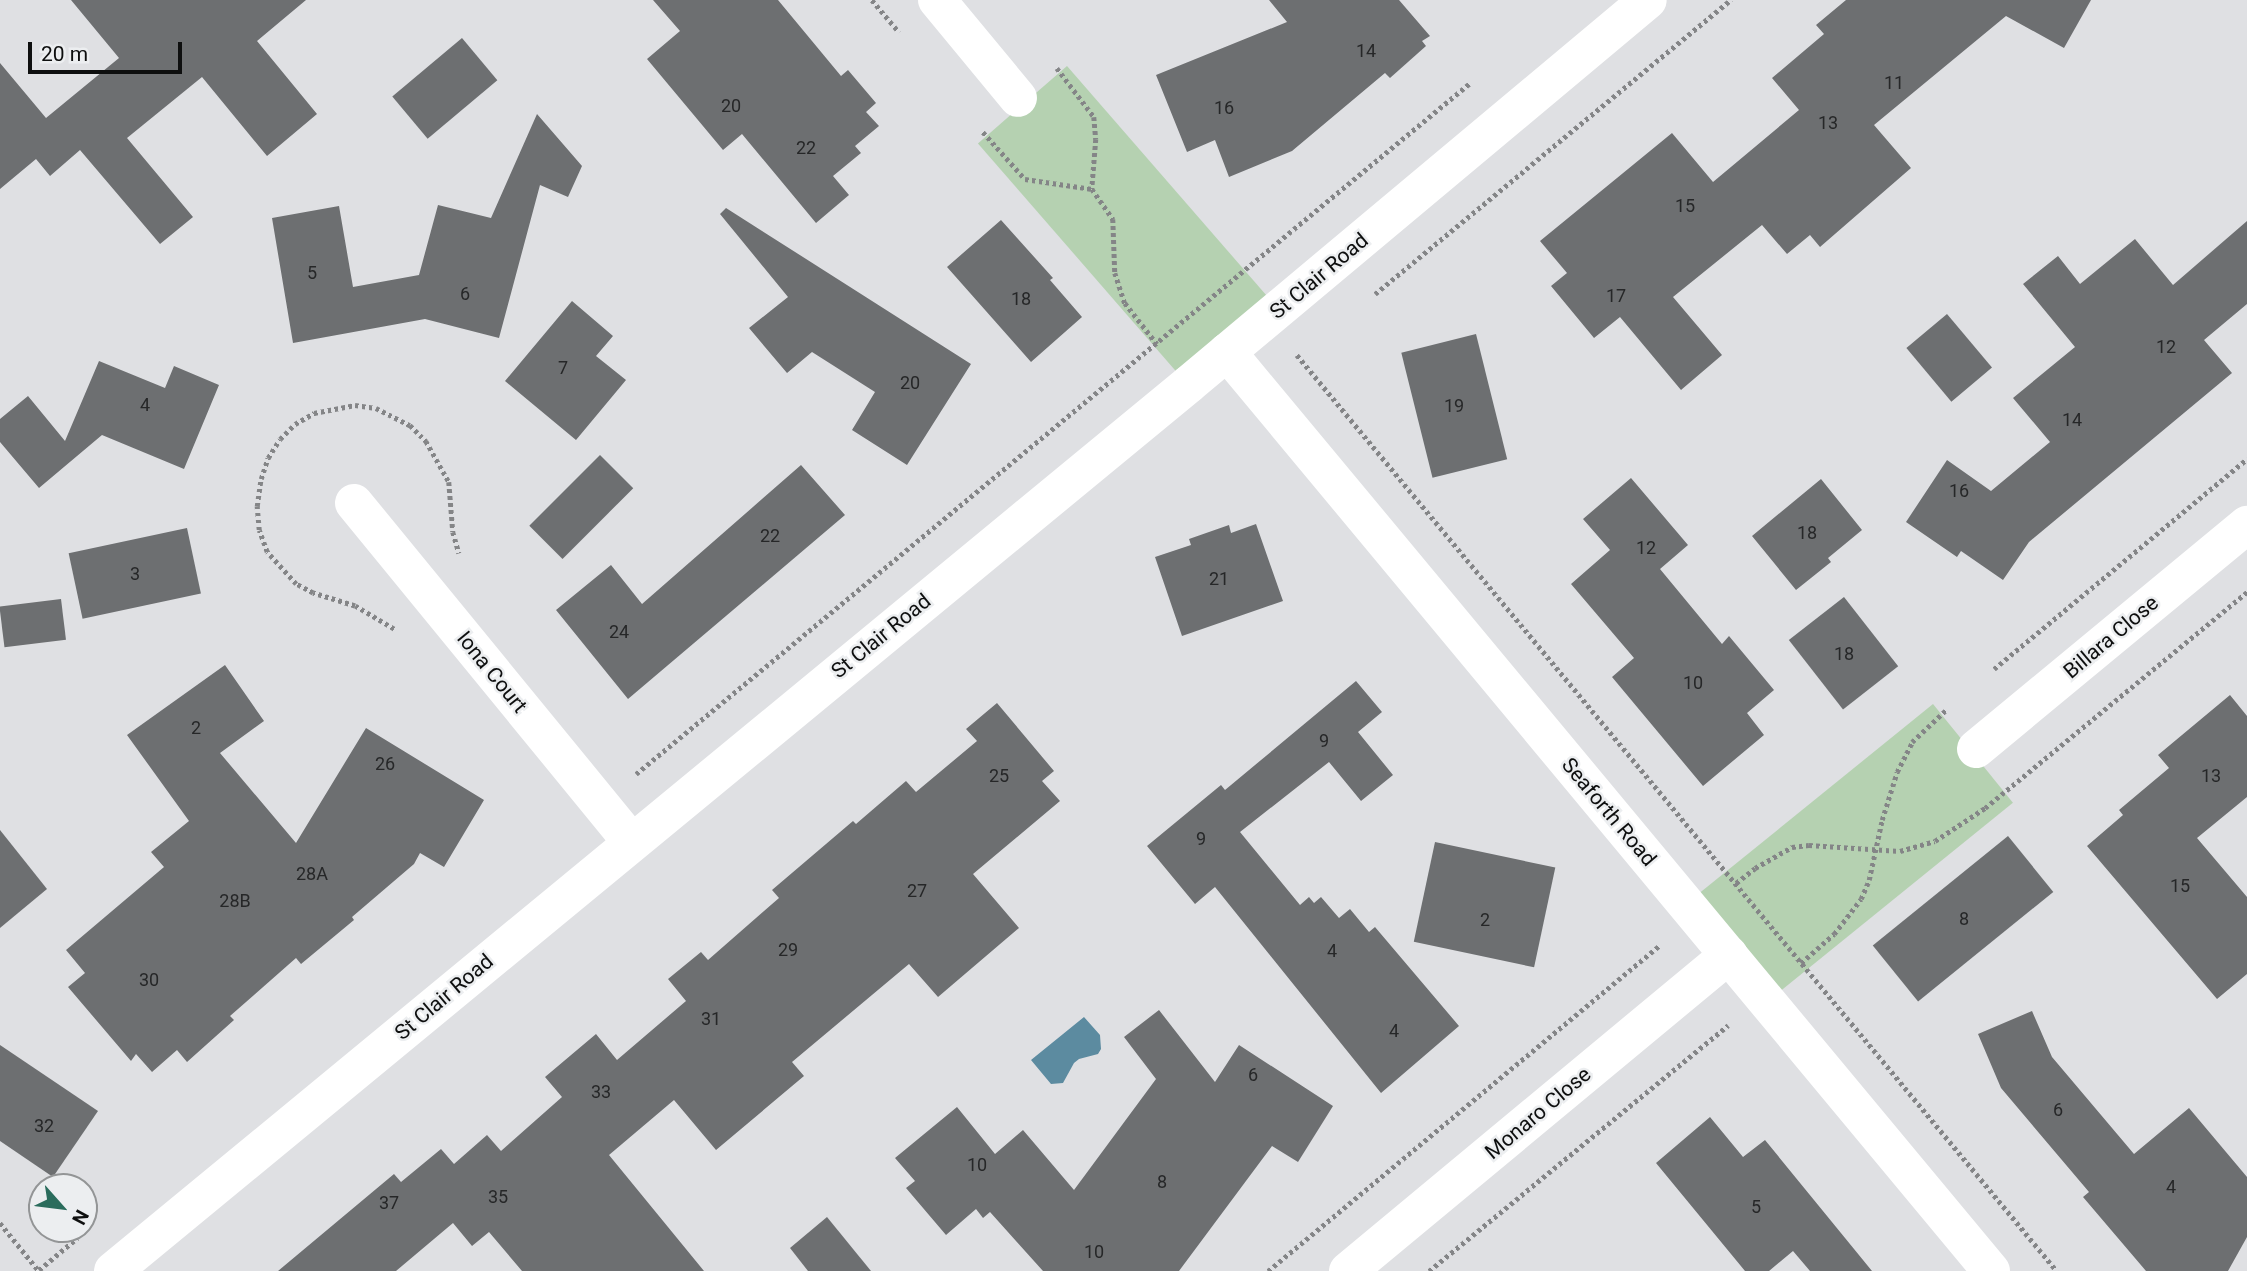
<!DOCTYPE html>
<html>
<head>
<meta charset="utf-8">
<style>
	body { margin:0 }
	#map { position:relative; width:2247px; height:1271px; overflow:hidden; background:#dfe0e3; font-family:Roboto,sans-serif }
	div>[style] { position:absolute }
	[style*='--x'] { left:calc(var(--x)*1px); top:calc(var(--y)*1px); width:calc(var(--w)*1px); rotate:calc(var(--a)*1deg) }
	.green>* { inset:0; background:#b5d1b1; transform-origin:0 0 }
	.water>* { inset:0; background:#5c8ba0 }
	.building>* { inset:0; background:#6d6f71; transform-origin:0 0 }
	.path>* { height:4.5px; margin-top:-2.25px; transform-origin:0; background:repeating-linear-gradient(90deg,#848587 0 3.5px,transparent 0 7px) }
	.street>* { height:38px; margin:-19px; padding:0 19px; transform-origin:19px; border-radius:19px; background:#fff }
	span { translate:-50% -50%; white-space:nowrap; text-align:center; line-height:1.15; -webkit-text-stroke:5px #eceef0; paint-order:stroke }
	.number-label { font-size:18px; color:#262728 }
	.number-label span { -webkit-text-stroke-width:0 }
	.street-label { font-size:21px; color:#0e0f0f }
	.north { position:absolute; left:28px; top:1173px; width:70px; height:70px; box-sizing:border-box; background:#eceef0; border:2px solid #939596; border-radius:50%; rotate:118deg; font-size:19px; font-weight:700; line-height:28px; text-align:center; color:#0e0f0f }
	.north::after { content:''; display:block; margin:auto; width:24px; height:32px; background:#2a6c5c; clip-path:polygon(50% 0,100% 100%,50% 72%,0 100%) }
	.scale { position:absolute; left:28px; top:42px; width:154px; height:32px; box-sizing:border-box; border:4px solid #0e0f0f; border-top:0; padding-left:9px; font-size:21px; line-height:24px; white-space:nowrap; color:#0e0f0f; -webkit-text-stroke:5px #eceef0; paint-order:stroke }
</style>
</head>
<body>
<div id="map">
	<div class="green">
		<div style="left:1067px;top:66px;width:322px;height:118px;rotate:49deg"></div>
		<div style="left:1933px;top:704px;width:127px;height:318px;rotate:51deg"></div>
	</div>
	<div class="water">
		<div style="clip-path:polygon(1084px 1017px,1100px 1035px,1101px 1049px,1098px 1054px,1079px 1059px,1074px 1063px,1063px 1083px,1051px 1084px,1031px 1060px)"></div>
	</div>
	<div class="building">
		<div style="clip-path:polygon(71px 0,306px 0,257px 41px,317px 114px,267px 156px,202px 77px,127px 138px,193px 217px,160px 244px,80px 150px,50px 176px,36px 159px,0 189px,0 63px,46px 118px,119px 58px)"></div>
		<div style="clip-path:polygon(653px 0,778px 0,841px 76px,848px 70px,876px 103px,866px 112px,879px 126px,855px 146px,861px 153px,833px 176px,849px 195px,816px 223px,742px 134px,723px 150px,647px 59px,680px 31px)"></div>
		<div style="clip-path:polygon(1269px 0,1399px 0,1430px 36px,1422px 41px,1426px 46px,1390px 78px,1385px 73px,1292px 151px,1229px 177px,1215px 140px,1187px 152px,1156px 75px,1287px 22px)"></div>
		<div style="clip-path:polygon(1846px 0,2091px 0,2064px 48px,2006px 16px,1874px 125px,1911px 168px,1820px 247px,1810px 235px,1787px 254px,1762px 225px,1673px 297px,1722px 355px,1681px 390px,1620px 317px,1594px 338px,1551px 286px,1567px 273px,1540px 241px,1672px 133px,1713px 182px,1799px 110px,1772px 78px,1824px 34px,1816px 25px)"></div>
		<div style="left:462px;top:38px;width:55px;height:91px;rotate:50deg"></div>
		<div style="clip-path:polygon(537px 114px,582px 166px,568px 197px,540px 185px,499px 338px,425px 319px,293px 343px,272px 218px,339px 206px,353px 287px,419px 275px,438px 205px,491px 218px)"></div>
		<div style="clip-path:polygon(726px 208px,971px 364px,907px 465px,852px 430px,875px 392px,812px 352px,787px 373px,749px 328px,788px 297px,720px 214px)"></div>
		<div style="clip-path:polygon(1001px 220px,1053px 278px,1050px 280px,1082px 317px,1031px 362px,947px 267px)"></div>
		<div style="clip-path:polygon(2247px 221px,2247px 304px,2204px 340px,2232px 373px,2029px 542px,2003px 580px,1961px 551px,1957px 557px,1906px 522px,1947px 460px,1991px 491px,2050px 442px,2013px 398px,2075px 347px,2023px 284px,2058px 256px,2080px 284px,2135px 239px,2173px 285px)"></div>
		<div style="clip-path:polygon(572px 301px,613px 336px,596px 356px,626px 380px,576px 440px,505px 381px)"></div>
		<div style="left:1947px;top:314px;width:70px;height:53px;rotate:50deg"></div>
		<div style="left:1476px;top:334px;width:129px;height:77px;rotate:76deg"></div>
		<div style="clip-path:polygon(99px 361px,165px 388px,174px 366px,219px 385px,184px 469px,102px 435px,39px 488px,0 442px,0 419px,28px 396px,65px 441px)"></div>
		<div style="left:600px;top:455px;width:47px;height:100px;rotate:45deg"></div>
		<div style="clip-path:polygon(801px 465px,845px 515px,628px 699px,556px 610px,611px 565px,642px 604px)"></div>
		<div style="clip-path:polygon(1631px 478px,1688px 545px,1660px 569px,1722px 644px,1729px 636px,1774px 690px,1747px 713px,1764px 735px,1703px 786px,1612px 677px,1634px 658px,1571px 584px,1610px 550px,1583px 519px)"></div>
		<div style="clip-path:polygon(1821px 479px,1862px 530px,1828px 558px,1831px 562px,1796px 590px,1752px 536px)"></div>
		<div style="clip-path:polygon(1256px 524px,1283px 601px,1182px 636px,1155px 557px,1191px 545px,1189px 539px,1229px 525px,1231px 533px)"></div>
		<div style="left:187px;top:528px;width:67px;height:121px;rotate:78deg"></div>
		<div style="left:1844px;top:597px;width:88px;height:70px;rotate:52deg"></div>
		<div style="left:61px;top:599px;width:41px;height:62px;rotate:83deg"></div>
		<div style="clip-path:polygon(225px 665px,264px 721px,220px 753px,296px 843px,366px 728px,484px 800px,444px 867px,420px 853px,414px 864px,352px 917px,354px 920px,301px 964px,296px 958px,230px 1016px,234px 1020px,187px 1062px,177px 1050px,152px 1072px,136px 1054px,131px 1061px,68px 987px,85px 973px,66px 950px,164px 867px,151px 852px,189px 821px,127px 735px)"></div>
		<div style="clip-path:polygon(1356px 681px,1382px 712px,1358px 732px,1393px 775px,1361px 801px,1329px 762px,1240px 832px,1300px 905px,1309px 897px,1314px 903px,1321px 897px,1339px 918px,1350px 909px,1369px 932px,1375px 927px,1459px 1026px,1381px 1093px,1215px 887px,1195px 904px,1147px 846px,1221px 785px,1225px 790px)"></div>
		<div style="clip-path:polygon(2230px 695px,2247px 716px,2247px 797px,2197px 838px,2247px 897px,2247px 974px,2217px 999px,2087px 846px,2123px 815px,2119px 810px,2169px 768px,2158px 755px)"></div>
		<div style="clip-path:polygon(997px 703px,1054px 771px,1042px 781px,1060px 801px,973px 874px,1019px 928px,938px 997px,909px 964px,792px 1062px,804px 1076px,716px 1150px,674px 1100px,609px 1155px,704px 1271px,522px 1271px,489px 1232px,472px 1246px,453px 1223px,396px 1271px,278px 1271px,394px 1174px,401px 1182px,441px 1149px,454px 1164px,487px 1135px,501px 1151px,562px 1097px,545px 1077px,596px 1034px,617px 1060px,686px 1001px,668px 979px,701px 952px,708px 960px,779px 898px,772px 890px,853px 821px,856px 824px,906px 781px,916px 792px,977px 741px,966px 729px)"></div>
		<div style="clip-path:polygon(0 830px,47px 889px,0 928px)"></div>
		<div style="left:2008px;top:836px;width:72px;height:174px;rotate:51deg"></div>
		<div style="left:1435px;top:842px;width:123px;height:102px;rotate:12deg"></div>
		<div style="clip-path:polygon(1159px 1010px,1215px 1082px,1239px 1045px,1333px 1106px,1298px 1162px,1272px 1146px,1179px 1271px,1043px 1271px,990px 1212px,983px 1218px,976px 1209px,946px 1235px,906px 1188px,915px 1181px,895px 1158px,957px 1107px,995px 1154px,1023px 1130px,1074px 1190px,1156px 1079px,1124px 1037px)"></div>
		<div style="clip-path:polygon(2032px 1011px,2052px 1057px,2134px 1154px,2189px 1108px,2247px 1177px,2247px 1237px,2228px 1271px,2146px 1271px,2083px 1197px,2089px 1192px,2001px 1088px,1978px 1034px)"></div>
		<div style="clip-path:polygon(0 1045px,98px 1111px,53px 1177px,0 1141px)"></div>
		<div style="clip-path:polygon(1710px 1117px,1743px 1157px,1765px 1140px,1872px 1271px,1810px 1271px,1793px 1251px,1769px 1271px,1745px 1271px,1656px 1163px)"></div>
		<div style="clip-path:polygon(827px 1217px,871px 1271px,808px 1271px,790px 1248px)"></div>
	</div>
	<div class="path">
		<div style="--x:872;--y:0;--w:42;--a:49.8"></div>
		<div style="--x:1057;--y:68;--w:61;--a:52.9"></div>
		<div style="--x:1094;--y:117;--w:22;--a:85"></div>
		<div style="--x:1096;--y:139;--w:50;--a:94.6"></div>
		<div style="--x:983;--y:132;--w:63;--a:48.2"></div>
		<div style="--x:1025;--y:179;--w:68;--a:8.5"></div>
		<div style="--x:1092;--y:189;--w:37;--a:55"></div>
		<div style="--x:1113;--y:219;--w:54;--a:87.9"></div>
		<div style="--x:1115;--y:273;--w:32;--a:72"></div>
		<div style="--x:1125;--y:303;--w:52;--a:52"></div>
		<div style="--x:1375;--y:294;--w:462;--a:-39.6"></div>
		<div style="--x:1297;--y:355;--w:1190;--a:50.32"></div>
		<div style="--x:394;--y:629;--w:45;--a:-149.5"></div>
		<div style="--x:355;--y:606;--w:44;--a:-162.8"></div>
		<div style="--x:313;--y:593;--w:19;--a:-152"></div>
		<div style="--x:296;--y:584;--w:43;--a:-132.2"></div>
		<div style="--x:267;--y:552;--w:23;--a:-110"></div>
		<div style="--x:259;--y:530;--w:24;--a:-95"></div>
		<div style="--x:257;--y:506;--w:27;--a:-82"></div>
		<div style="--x:261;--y:479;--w:22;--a:-72"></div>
		<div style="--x:268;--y:458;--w:22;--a:-58"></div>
		<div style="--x:280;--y:439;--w:21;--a:-45"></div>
		<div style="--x:295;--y:424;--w:22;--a:-30"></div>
		<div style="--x:314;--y:413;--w:42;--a:-11"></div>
		<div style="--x:355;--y:405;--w:21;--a:8"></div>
		<div style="--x:376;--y:408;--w:38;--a:27"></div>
		<div style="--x:410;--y:425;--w:23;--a:45"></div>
		<div style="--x:426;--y:441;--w:47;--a:60.7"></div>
		<div style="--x:449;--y:482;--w:50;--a:85.4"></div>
		<div style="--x:453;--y:532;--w:22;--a:74"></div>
		<div style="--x:1994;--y:669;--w:329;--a:-39.7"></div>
		<div style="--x:636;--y:774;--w:1083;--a:-39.64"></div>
		<div style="--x:1736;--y:883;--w:24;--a:-38"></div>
		<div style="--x:1755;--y:868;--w:43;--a:-29.6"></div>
		<div style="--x:1792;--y:847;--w:17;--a:-7"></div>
		<div style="--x:1809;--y:845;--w:91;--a:3.8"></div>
		<div style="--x:1900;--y:851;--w:36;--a:-16"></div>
		<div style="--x:1935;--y:841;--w:60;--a:-33.4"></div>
		<div style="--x:1985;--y:808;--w:340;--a:-39.5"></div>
		<div style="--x:1801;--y:963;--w:44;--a:-41.3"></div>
		<div style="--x:1834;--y:934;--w:44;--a:-52.4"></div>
		<div style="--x:1861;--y:899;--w:21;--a:-67"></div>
		<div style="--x:1869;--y:880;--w:61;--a:-77.8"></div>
		<div style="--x:1882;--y:820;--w:50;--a:-72.6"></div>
		<div style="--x:1897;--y:772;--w:34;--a:-63"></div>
		<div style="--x:1912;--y:742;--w:48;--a:-43.3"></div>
		<div style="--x:0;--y:1223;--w:62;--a:50.9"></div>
		<div style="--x:39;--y:1270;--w:50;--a:-40.1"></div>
		<div style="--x:1268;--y:1271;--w:510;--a:-39.75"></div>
		<div style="--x:1429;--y:1271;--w:387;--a:-39.4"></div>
	</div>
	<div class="street">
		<div style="--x:937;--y:0;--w:127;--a:50.4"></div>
		<div style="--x:1227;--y:352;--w:1195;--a:50.26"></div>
		<div style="--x:354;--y:503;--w:437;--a:50.7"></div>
		<div style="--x:1976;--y:749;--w:352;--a:-39.6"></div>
		<div style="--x:113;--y:1271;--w:1394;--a:-39.5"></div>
		<div style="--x:1189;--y:384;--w:598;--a:-39.92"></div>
		<div style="--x:1348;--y:1271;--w:495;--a:-39.7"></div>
	</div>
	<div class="number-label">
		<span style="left:1366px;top:51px">14</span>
		<span style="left:1894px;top:83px">11</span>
		<span style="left:731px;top:106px">20</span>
		<span style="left:1224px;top:108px">16</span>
		<span style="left:1828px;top:123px">13</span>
		<span style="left:806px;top:148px">22</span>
		<span style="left:1685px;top:206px">15</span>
		<span style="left:312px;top:273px">5</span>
		<span style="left:465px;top:294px">6</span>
		<span style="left:1616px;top:296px">17</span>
		<span style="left:1021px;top:299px">18</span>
		<span style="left:2166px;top:347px">12</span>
		<span style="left:563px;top:368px">7</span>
		<span style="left:910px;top:383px">20</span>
		<span style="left:145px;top:405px">4</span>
		<span style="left:1454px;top:406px">19</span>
		<span style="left:2072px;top:420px">14</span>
		<span style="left:1959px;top:491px">16</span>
		<span style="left:1807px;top:533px">18</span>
		<span style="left:770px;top:536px">22</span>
		<span style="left:1646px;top:548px">12</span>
		<span style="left:135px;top:574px">3</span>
		<span style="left:1219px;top:579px">21</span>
		<span style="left:619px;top:632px">24</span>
		<span style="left:1844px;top:654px">18</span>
		<span style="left:1693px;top:683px">10</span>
		<span style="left:196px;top:728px">2</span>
		<span style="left:1324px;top:741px">9</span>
		<span style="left:385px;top:764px">26</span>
		<span style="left:999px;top:776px">25</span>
		<span style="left:2211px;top:776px">13</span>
		<span style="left:1201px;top:839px">9</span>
		<span style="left:312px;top:874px">28A</span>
		<span style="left:2180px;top:886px">15</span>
		<span style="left:917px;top:891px">27</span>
		<span style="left:235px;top:901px">28B</span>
		<span style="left:1964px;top:919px">8</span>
		<span style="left:1485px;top:920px">2</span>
		<span style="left:788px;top:950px">29</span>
		<span style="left:1332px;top:951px">4</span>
		<span style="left:149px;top:980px">30</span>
		<span style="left:711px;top:1019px">31</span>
		<span style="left:1394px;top:1031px">4</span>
		<span style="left:1253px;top:1075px">6</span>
		<span style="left:601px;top:1092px">33</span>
		<span style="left:2058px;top:1110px">6</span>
		<span style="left:44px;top:1126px">32</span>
		<span style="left:977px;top:1165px">10</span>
		<span style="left:1162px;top:1182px">8</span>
		<span style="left:2171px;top:1187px">4</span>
		<span style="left:498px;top:1197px">35</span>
		<span style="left:389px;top:1203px">37</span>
		<span style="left:1756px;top:1207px">5</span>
		<span style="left:1094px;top:1252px">10</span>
	</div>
	<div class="street-label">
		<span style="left:1319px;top:276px;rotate:-40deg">St Clair Road</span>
		<span style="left:881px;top:636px;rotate:-39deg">St Clair Road</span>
		<span style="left:2111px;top:637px;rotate:-40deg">Billara Close</span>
		<span style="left:492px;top:672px;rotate:51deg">Iona Court</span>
		<span style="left:1609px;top:812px;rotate:50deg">Seaforth Road</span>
		<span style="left:444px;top:997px;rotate:-40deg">St Clair Road</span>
		<span style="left:1538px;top:1113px;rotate:-40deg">Monaro Close</span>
	</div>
	<div class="north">N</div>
	<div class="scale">20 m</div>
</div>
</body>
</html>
